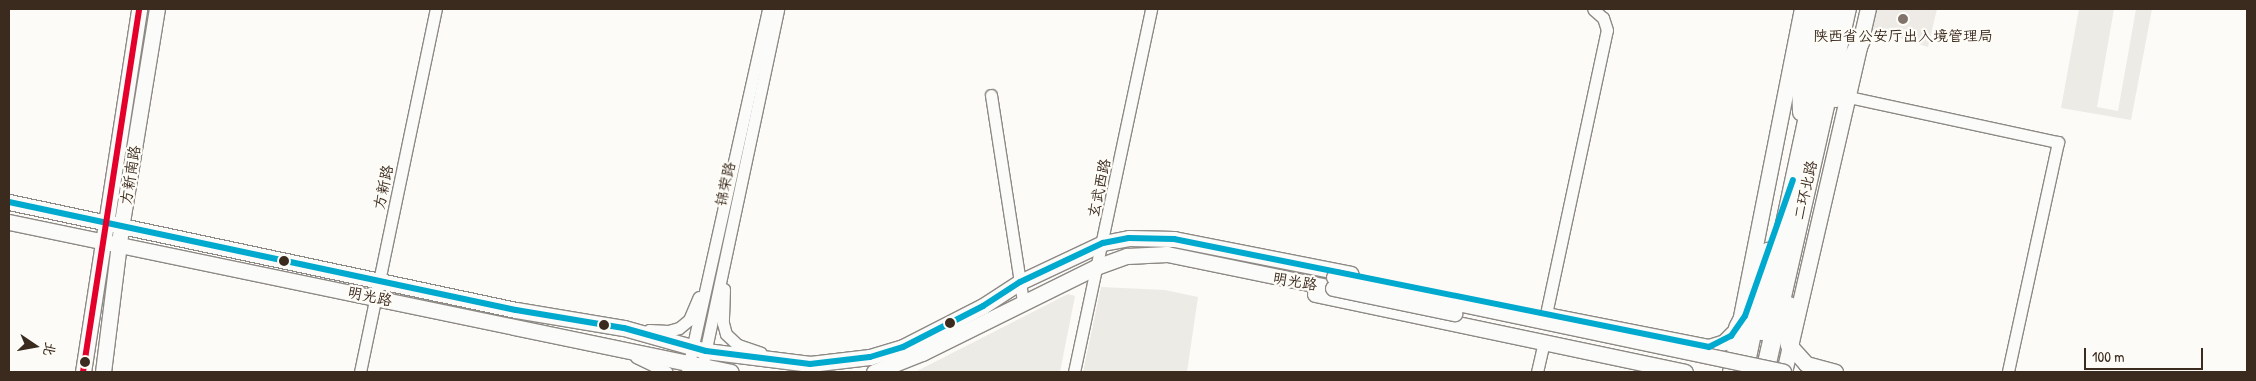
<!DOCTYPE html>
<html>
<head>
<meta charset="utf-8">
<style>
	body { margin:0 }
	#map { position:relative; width:2256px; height:381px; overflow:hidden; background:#fcfbf8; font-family:"Patrick Hand","LXGW WenKai TC",sans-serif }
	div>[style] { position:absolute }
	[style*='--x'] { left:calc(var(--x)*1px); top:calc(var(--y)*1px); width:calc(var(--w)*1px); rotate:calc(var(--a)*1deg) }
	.built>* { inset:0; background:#eeebe7 }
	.green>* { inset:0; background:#edebe6 }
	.roads { filter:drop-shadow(1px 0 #8d8985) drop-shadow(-1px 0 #8d8985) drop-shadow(0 1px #8d8985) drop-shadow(0 -1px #8d8985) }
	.minor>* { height:11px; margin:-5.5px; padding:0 5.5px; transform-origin:5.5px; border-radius:5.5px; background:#fbfbf9 }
	.major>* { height:15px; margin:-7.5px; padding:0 7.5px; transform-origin:7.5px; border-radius:7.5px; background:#fbfbf9 }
	.highway>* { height:18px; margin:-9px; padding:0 9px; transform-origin:9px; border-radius:9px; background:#fbfbf9 }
	.bridges { filter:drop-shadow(1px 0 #8d8985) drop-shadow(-1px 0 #8d8985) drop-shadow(0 1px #8d8985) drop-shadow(0 -1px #8d8985) }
	.major-bridge>* { height:15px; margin:-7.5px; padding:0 7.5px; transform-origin:7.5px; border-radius:7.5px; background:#fbfbf9 }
	.bus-1>* { height:6px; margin:-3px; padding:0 3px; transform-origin:3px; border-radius:3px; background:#00a9ce }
	.bus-2>* { height:6px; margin:-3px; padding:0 3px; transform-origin:3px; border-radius:3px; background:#e4002b }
	.dots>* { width:14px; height:14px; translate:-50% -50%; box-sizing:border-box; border:2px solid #fdfcf7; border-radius:50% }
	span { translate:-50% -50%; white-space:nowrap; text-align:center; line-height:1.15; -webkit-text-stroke:4.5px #fdfcf7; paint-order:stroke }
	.poi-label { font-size:15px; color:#3b2a1e }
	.street-label { font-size:15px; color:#3b2a1e }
	.frame { position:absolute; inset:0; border:10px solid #3b2a1e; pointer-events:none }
	.north { position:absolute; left:10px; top:321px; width:50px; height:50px; -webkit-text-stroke:4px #fdfcf7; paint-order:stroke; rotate:102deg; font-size:14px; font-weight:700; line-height:20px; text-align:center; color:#3b2a1e }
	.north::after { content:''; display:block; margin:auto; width:18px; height:22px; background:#3b2a1e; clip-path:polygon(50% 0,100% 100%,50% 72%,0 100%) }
	.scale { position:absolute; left:2084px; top:348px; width:119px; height:22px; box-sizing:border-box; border:2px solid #3b2a1e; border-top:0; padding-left:6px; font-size:15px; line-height:18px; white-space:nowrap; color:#3b2a1e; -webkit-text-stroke:4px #fdfcf7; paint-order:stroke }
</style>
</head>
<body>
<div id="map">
	<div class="built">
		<div style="clip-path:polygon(1875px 9px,1937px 9px,1928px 47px,1870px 29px)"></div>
	</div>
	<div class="green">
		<div style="clip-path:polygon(2079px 9px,2114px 9px,2097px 107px,2118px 111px,2136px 9px,2152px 9px,2131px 120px,2061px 108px)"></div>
		<div style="clip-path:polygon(1101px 287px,1165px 290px,1198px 297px,1187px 372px,1083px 372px)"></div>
		<div style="clip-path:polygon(1068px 294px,1075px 296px,1060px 372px,915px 372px)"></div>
	</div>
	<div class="roads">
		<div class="minor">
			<div style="--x:991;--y:95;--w:209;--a:81.2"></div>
			<div style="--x:1849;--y:97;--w:214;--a:12.2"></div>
			<div style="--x:2058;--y:142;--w:235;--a:102.3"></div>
			<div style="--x:724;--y:289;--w:34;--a:92"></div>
			<div style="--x:723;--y:323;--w:11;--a:75"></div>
			<div style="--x:726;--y:334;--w:16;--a:43"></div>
			<div style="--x:738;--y:345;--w:24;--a:19"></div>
			<div style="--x:1546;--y:314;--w:290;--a:-77.9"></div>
			<div style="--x:1607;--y:30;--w:13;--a:-108"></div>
			<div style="--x:1603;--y:18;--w:13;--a:-138"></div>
			<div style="--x:649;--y:330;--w:19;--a:3"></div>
			<div style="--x:668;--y:331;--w:11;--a:-15"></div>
			<div style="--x:679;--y:328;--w:13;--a:-39"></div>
			<div style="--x:689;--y:320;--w:25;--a:-67"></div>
			<div style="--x:636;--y:357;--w:34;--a:26"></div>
			<div style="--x:704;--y:358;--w:357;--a:-78"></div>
			<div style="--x:360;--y:372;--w:371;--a:-78.2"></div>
			<div style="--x:687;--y:372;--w:372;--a:-77.4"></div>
			<div style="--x:1074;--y:372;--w:371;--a:-78"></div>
			<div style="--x:1537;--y:372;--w:31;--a:-77"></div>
		</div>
		<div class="major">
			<div style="--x:9;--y:202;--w:518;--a:12.03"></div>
			<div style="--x:516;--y:310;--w:109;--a:9.5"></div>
			<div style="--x:624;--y:328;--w:85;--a:15.7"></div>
			<div style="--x:706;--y:351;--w:105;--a:7.1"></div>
			<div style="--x:810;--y:364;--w:60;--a:-6.7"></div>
			<div style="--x:870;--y:357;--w:34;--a:-17"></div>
			<div style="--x:903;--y:347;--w:90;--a:-27.1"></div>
			<div style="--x:983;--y:306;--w:44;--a:-33"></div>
			<div style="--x:1020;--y:282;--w:92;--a:-25.2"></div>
			<div style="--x:1103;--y:243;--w:26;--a:-11"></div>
			<div style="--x:1129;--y:238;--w:45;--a:1.3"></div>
			<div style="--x:1174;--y:239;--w:180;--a:11.2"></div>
			<div style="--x:9;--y:222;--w:737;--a:11.74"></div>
			<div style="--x:1315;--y:294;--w:378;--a:11.9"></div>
			<div style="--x:1552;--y:316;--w:160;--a:11.2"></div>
			<div style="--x:1709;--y:347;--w:16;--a:-18"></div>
			<div style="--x:1724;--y:342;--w:20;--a:-45"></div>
			<div style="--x:1790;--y:346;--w:24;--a:48"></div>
			<div style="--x:1806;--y:364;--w:30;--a:15"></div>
			<div style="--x:83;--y:372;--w:367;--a:-81.2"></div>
			<div style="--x:103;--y:372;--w:145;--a:-82.9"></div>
			<div style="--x:121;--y:228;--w:222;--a:-80.7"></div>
			<div style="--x:874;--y:372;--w:52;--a:-21.6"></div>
			<div style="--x:922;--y:353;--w:194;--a:-26.3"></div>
			<div style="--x:1096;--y:267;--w:33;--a:-20"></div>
			<div style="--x:1127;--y:256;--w:40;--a:-2.9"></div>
			<div style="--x:1167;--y:254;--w:169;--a:11.6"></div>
			<div style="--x:1730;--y:372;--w:370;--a:-78.8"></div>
			<div style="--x:1784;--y:372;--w:373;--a:-77"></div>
		</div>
		<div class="highway">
			<div style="--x:1835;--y:98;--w:66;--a:-65.8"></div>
			<div style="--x:1802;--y:112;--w:38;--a:-92"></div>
			<div style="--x:1801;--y:74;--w:66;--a:-77.8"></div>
			<div style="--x:1789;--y:306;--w:23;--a:95"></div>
			<div style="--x:1787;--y:329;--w:17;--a:80"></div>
			<div style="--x:1738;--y:328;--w:27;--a:-62"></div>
			<div style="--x:1751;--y:304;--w:55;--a:-71.9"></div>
			<div style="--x:1762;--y:331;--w:329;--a:-77.9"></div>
			<div style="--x:1744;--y:372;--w:59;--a:-78.3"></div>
			<div style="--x:1765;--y:372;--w:372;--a:-77.3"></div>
		</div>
	</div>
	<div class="bridges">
		<div class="major-bridge">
			<div style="--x:1334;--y:277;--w:459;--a:11.9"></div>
			<div style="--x:1333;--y:288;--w:124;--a:11.7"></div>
		</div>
	</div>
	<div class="bus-1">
		<div style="--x:9;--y:202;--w:518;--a:12.03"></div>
		<div style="--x:516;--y:310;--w:109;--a:9.5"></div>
		<div style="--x:624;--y:328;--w:85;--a:15.7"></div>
		<div style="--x:706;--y:351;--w:105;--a:7.1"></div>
		<div style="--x:810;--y:364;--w:60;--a:-6.7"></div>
		<div style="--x:870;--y:357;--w:34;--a:-17"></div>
		<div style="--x:903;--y:347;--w:90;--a:-27.1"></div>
		<div style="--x:983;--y:306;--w:44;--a:-33"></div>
		<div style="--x:1020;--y:282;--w:92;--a:-25.2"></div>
		<div style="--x:1103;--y:243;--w:26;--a:-11"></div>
		<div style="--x:1129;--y:238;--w:45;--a:1.3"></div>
		<div style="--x:1174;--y:239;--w:546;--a:11.41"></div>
		<div style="--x:1709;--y:347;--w:25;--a:-27"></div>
		<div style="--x:1731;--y:336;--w:24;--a:-55"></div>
		<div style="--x:1745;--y:316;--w:144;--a:-70.6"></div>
	</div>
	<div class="bus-2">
		<div style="--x:83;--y:372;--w:367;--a:-81.2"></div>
	</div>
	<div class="dots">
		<div style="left:1903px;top:19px;background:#7f736a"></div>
		<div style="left:284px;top:261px;background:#3b2a1e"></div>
		<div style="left:950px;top:323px;background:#3b2a1e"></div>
		<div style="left:604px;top:325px;background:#3b2a1e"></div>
		<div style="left:85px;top:362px;background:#3b2a1e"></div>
	</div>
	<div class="poi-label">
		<span style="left:1903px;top:36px">陕西省公安厅出入境管理局</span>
	</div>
	<div class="street-label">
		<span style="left:130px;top:175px;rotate:-81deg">方新南路</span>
		<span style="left:725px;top:184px;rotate:-78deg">锦荣路</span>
		<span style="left:383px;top:187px;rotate:-78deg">方新路</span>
		<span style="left:1099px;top:188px;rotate:-78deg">玄武西路</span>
		<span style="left:1805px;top:190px;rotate:-77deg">二环北路</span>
		<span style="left:1295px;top:281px;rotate:10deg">明光路</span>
		<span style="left:370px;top:296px;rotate:12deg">明光路</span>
	</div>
	<div class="frame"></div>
	<div class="north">北</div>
	<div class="scale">100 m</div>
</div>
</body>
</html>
